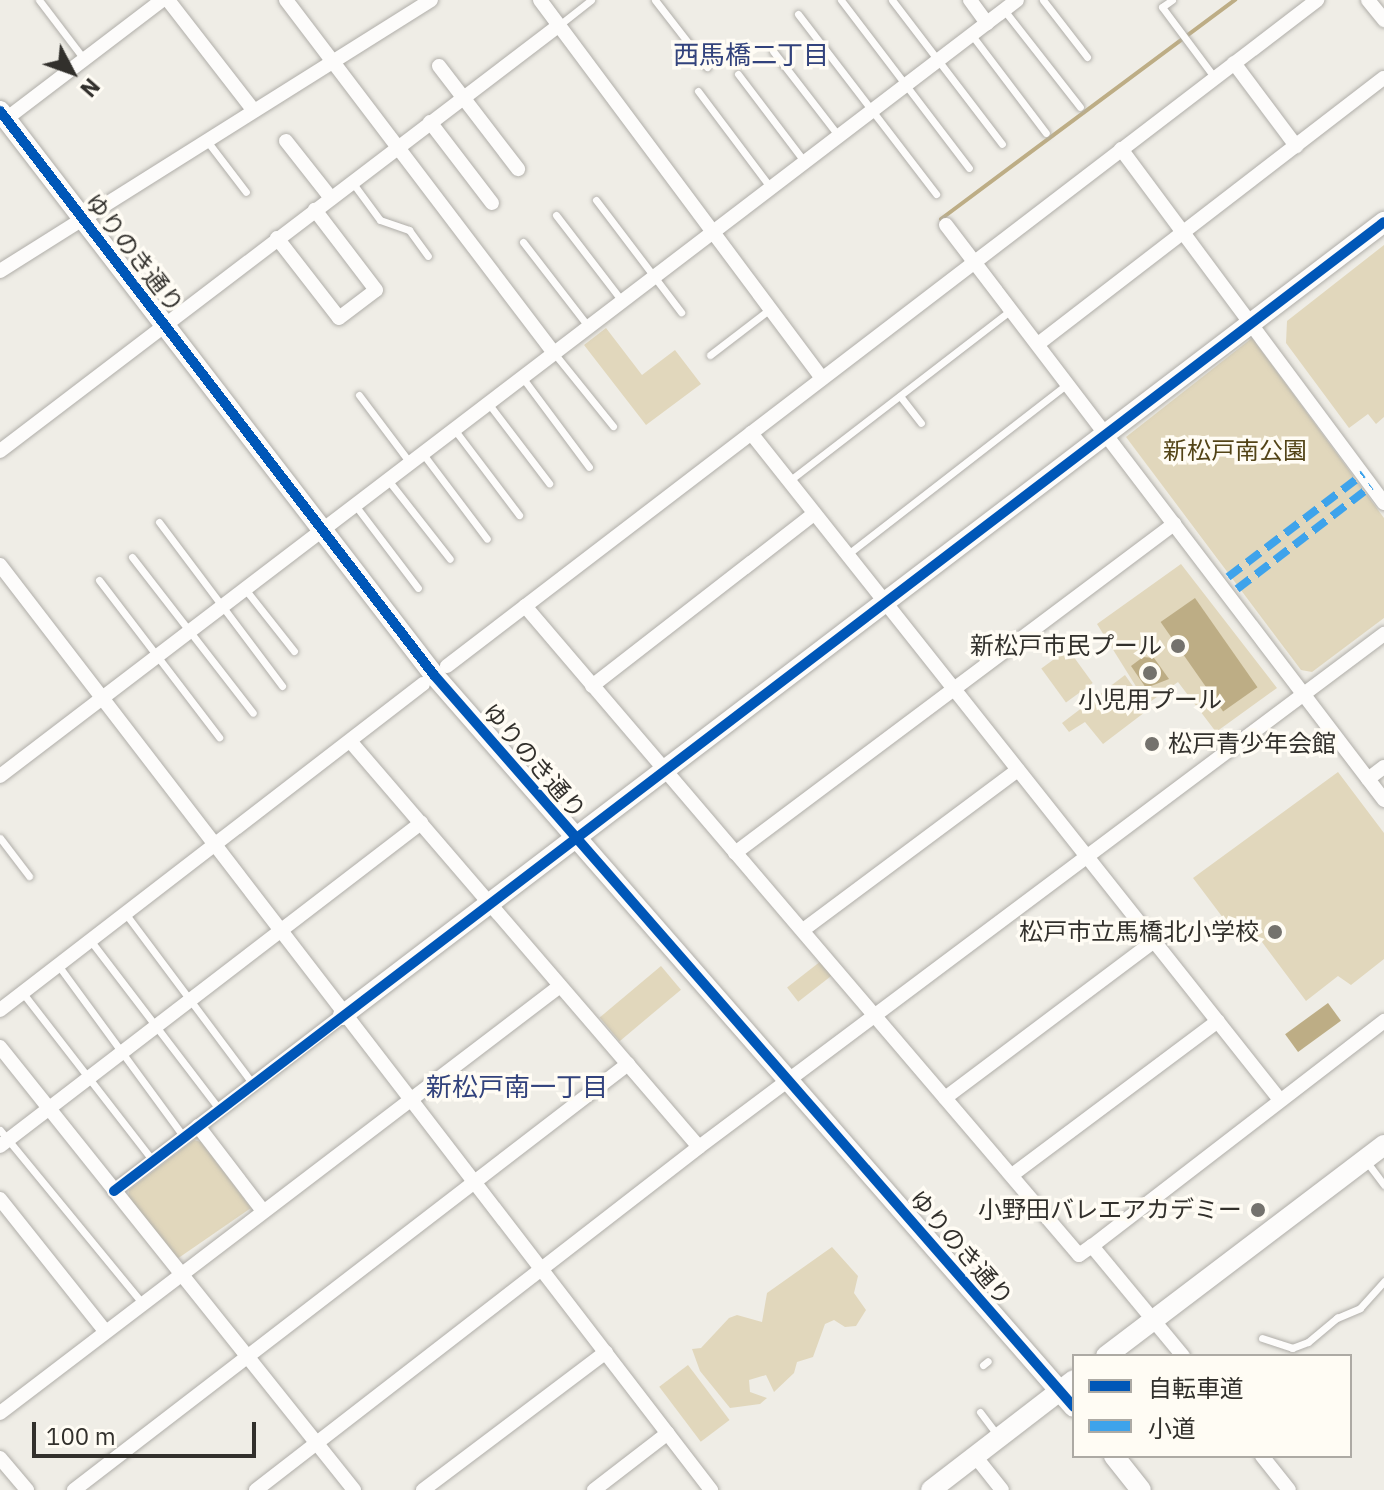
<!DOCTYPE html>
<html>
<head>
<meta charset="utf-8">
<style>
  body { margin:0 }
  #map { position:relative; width:1384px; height:1490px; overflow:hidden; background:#efede6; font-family:"IBM Plex Sans","Noto Sans JP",sans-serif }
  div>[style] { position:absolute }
  .green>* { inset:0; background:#e1d7bc; transform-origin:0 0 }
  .water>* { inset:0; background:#bdad85; transform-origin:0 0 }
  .stream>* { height:4px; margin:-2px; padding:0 2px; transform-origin:2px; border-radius:2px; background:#bdad85 }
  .roads { filter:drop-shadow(0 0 2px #b0aea9) drop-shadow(0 0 2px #b0aea9) }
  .lane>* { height:7px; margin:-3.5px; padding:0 3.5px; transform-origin:3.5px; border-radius:3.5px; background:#fdfcfb }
  .street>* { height:14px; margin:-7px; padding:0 7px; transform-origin:7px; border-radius:7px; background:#fdfcfb }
  .secondary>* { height:20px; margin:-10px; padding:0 10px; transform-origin:10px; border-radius:10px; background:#fdfcfb }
  .quiet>* { height:8px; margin-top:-4px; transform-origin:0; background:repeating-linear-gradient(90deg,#3ea3eb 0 16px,transparent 0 24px) }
  .cycleway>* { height:10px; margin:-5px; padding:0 5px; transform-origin:5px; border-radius:5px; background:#0057b8 }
  .dots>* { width:22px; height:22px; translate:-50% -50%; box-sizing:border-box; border:4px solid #fffcf4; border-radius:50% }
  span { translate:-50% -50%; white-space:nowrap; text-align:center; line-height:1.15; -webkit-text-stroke:7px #fffcf4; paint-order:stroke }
  .street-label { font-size:24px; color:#32302c }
  .park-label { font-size:24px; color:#534417 }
  .poi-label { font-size:24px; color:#32302c }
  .right { translate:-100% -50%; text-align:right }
  .left { translate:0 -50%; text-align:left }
  .neighbourhood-label { font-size:26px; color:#32427c }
  .legend { position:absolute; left:1072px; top:1354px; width:280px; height:104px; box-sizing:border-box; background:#fffcf4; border:2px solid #adaaa4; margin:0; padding:10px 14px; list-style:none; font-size:24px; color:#32302c }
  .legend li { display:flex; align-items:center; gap:16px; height:40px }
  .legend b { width:40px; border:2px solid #adaaa4 }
  .north { position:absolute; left:32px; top:32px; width:80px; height:80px; -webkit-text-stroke:6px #fffcf4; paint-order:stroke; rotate:131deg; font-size:22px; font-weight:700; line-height:32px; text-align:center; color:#32302c }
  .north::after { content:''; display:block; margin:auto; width:28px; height:36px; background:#32302c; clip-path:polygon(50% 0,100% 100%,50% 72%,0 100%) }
  .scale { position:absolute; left:32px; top:1422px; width:224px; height:36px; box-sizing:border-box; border:4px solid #32302c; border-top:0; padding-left:10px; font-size:24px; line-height:28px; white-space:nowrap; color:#32302c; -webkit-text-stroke:6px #fffcf4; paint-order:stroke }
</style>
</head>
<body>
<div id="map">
  <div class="green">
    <i style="clip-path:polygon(1384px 245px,1384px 417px,1376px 424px,1368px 414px,1349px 428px,1286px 343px,1287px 321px)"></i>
    <i style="clip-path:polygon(606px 328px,642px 375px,675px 350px,701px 384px,646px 425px,584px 345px)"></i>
    <i style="clip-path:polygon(1252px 338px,1384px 518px,1384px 618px,1312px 672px,1301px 670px,1126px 437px)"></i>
    <i style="clip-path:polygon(1181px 564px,1277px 688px,1216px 732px,1178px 682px,1147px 704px,1097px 624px)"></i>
    <i style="left:1068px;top:649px;width:42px;height:33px;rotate:54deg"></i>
    <i style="clip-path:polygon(1125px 675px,1149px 709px,1103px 744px,1085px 722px,1069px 732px,1062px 723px)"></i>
    <i style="clip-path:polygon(1338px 772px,1384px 833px,1384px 959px,1351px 985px,1338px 976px,1306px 1001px,1262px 942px,1239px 939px,1193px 878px)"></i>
    <i style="left:821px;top:961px;width:18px;height:43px;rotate:52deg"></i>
    <i style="left:661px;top:966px;width:31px;height:80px;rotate:50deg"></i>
    <i style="clip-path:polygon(194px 1140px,201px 1142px,251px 1208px,177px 1259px,128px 1198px,129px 1190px)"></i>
    <i style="clip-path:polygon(832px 1247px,858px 1276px,854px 1293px,866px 1310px,856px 1326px,845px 1327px,834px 1320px,825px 1324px,813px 1357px,797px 1362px,794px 1373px,774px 1392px,766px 1375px,749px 1380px,750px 1392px,767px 1398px,760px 1404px,730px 1408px,700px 1371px,692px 1349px,701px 1348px,729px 1318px,737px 1315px,762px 1322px,767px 1293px)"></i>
    <i style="left:688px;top:1365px;width:69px;height:36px;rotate:53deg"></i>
  </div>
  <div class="water">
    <i style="left:1195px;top:598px;width:109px;height:42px;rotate:55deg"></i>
    <i style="clip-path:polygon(1143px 657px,1154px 658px,1169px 679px,1146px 688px,1131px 666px)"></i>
    <i style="left:1328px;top:1003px;width:22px;height:53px;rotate:54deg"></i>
  </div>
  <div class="stream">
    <i style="left:941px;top:219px;width:367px;rotate:-36.7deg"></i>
  </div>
  <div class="roads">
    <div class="lane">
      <i style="left:39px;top:0;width:74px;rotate:52.7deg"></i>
      <i style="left:655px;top:0;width:85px;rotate:52.2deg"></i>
      <i style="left:841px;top:0;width:211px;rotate:52.7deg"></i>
      <i style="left:892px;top:0;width:181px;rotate:52.6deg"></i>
      <i style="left:1043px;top:0;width:72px;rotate:52.3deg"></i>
      <i style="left:1172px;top:0;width:12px;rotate:145deg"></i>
      <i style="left:1162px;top:7px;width:89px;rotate:53.3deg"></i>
      <i style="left:1004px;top:10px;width:123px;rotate:51.9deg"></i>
      <i style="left:798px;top:14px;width:227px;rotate:52.5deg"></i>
      <i style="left:558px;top:26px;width:42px;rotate:-38.2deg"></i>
      <i style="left:971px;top:34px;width:124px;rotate:52.9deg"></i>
      <i style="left:773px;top:51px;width:106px;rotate:52.3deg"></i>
      <i style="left:738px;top:74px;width:109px;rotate:52.8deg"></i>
      <i style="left:698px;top:91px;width:120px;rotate:53.1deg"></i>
      <i style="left:207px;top:141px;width:64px;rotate:52.6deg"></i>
      <i style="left:352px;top:182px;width:47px;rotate:53.6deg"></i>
      <i style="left:380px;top:220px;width:31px;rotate:19deg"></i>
      <i style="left:409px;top:230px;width:32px;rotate:54deg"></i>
      <i style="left:596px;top:200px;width:141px;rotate:52.8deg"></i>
      <i style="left:556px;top:215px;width:108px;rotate:52.5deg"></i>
      <i style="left:523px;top:242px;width:106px;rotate:52.3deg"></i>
      <i style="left:554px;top:353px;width:94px;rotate:51.1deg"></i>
      <i style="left:710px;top:355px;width:76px;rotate:-37.5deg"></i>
      <i style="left:522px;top:377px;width:112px;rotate:53.3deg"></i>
      <i style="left:359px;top:395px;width:85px;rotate:53.1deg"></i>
      <i style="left:900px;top:396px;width:34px;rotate:52deg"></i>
      <i style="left:488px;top:403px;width:101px;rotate:52.7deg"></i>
      <i style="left:454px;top:429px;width:108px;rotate:52.9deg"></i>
      <i style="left:423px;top:454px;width:106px;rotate:53deg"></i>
      <i style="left:388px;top:480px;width:100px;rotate:51.9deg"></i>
      <i style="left:789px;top:481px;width:274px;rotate:-37.6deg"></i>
      <i style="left:355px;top:505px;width:104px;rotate:52.8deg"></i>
      <i style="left:159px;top:522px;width:205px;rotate:53.1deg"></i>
      <i style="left:848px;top:554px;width:277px;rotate:-37.8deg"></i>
      <i style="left:132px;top:557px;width:197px;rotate:52.2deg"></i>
      <i style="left:99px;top:580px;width:198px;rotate:52.6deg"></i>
      <i style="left:245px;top:589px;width:79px;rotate:51.7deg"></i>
      <i style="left:0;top:838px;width:48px;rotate:52.7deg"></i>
      <i style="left:125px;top:913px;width:214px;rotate:53.2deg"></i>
      <i style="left:90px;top:940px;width:214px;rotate:52.6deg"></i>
      <i style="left:58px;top:965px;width:213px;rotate:53.8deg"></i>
      <i style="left:22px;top:992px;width:214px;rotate:52.2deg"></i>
      <i style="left:0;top:1130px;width:224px;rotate:50.6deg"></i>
      <i style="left:1366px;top:1161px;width:30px;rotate:53deg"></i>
      <i style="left:1262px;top:1338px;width:32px;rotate:18deg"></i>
      <i style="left:1292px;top:1348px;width:17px;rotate:-21deg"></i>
      <i style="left:1308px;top:1342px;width:38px;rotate:-40deg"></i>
      <i style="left:1337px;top:1318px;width:25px;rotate:-23deg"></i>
      <i style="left:1360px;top:1308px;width:36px;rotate:-48deg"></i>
      <i style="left:983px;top:1365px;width:6px;rotate:-39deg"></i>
      <i style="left:980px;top:1412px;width:30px;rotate:53deg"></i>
    </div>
    <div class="street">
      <i style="left:168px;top:0;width:140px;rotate:52.2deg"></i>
      <i style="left:286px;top:0;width:443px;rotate:52.8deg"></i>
      <i style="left:540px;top:0;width:472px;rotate:53.3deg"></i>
      <i style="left:970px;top:0;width:29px;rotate:54deg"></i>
      <i style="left:1368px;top:0;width:26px;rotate:51deg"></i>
      <i style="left:1234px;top:63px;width:104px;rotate:53.2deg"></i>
      <i style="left:439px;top:66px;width:130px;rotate:52.5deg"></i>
      <i style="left:6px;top:119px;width:196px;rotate:-37.3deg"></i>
      <i style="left:430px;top:122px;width:102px;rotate:52.6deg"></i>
      <i style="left:286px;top:141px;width:73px;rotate:51.7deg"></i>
      <i style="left:1121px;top:149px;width:441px;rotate:53.4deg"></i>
      <i style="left:946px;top:225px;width:723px;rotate:52.7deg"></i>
      <i style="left:277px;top:238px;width:101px;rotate:52.2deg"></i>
      <i style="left:339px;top:318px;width:46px;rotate:-37.1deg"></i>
      <i style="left:376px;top:290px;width:101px;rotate:-127.3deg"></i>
      <i style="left:0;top:271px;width:509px;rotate:-32.16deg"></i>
      <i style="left:1038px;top:344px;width:436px;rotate:-37.6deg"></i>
      <i style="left:751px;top:433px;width:851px;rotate:51.58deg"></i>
      <i style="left:0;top:451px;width:701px;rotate:-37.29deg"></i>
      <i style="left:0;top:565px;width:1167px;rotate:52.45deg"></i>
      <i style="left:525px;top:606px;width:853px;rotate:49.52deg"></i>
      <i style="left:1079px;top:1255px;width:16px;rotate:-35deg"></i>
      <i style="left:447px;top:666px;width:1096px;rotate:-37.43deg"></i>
      <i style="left:592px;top:686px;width:281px;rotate:-37.8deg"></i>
      <i style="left:350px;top:741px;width:535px;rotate:49.32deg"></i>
      <i style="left:0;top:776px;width:1279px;rotate:-37.34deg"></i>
      <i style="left:1368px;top:779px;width:20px;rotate:-37deg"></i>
      <i style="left:735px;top:853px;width:549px;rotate:-36.85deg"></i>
      <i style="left:803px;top:930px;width:268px;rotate:-36.7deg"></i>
      <i style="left:0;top:1010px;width:534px;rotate:-37.62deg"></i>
      <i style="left:0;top:1047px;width:567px;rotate:51.37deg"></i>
      <i style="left:945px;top:1098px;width:261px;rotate:-36.9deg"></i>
      <i style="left:198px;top:1126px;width:107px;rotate:52.6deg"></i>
      <i style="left:0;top:1146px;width:531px;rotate:-37.5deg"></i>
      <i style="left:1012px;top:1175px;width:257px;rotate:-36.8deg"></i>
      <i style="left:114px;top:1191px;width:289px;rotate:-37.5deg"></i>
      <i style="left:0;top:1199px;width:169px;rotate:51.5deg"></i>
      <i style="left:1183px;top:1356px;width:143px;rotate:-129.6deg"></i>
      <i style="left:1092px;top:1246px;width:369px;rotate:-37.6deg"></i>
      <i style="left:0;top:1413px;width:704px;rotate:-37.33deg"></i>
      <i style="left:975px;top:1456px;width:43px;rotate:51.5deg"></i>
      <i style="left:1262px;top:1456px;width:43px;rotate:51.5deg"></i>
      <i style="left:0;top:1458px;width:42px;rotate:49.8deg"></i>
      <i style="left:74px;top:1490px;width:699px;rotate:-37.56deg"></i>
      <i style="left:256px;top:1490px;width:560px;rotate:-37.75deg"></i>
      <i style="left:699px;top:1147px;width:856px;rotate:-36.83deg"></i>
      <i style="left:423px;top:1490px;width:229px;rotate:-37deg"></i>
      <i style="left:594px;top:1490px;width:93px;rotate:-37.6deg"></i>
    </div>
    <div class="secondary">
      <i style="left:0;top:111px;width:712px;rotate:52.42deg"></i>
      <i style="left:434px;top:675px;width:972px;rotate:48.84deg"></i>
      <i style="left:343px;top:1015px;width:1309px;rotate:-37.3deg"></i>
      <i style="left:1106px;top:1356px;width:349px;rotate:-37.2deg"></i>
      <i style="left:1114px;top:1456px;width:43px;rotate:51.5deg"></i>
      <i style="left:931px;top:1490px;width:180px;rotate:-37.6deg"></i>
    </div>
  </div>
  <div class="quiet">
    <i style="left:1228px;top:577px;width:170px;rotate:-37.3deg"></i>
    <i style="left:1237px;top:589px;width:169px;rotate:-37.5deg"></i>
  </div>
  <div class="cycleway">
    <i style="left:0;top:111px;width:712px;rotate:52.42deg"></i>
    <i style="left:434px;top:675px;width:972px;rotate:48.84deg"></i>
    <i style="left:114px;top:1191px;width:1597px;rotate:-37.34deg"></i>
  </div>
  <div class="dots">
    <i style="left:1178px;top:646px;background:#74726d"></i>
    <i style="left:1150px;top:673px;background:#74726d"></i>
    <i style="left:1152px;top:744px;background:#74726d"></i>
    <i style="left:1275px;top:932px;background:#74726d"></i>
    <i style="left:1258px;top:1210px;background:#74726d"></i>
  </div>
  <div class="street-label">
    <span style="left:134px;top:253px;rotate:52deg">ゆりのき通り</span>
    <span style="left:534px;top:761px;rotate:49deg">ゆりのき通り</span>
    <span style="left:961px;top:1248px;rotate:49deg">ゆりのき通り</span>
  </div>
  <div class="park-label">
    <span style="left:1235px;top:451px">新松戸南公園</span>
  </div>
  <div class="poi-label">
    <span class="right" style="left:1162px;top:646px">新松戸市民プール</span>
    <span style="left:1150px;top:700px">小児用プール</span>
    <span class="left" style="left:1168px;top:744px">松戸青少年会館</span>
    <span class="right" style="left:1259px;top:932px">松戸市立馬橋北小学校</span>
    <span class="right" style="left:1242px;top:1210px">小野田バレエアカデミー</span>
  </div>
  <div class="neighbourhood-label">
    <span style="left:751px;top:55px">西馬橋二丁目</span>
    <span style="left:517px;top:1087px">新松戸南一丁目</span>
  </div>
  <ul class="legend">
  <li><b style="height:10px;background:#0057b8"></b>自転車道</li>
  <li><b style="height:10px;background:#3ea3eb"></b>小道</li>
  </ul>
  <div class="north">N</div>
  <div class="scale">100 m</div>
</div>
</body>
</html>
